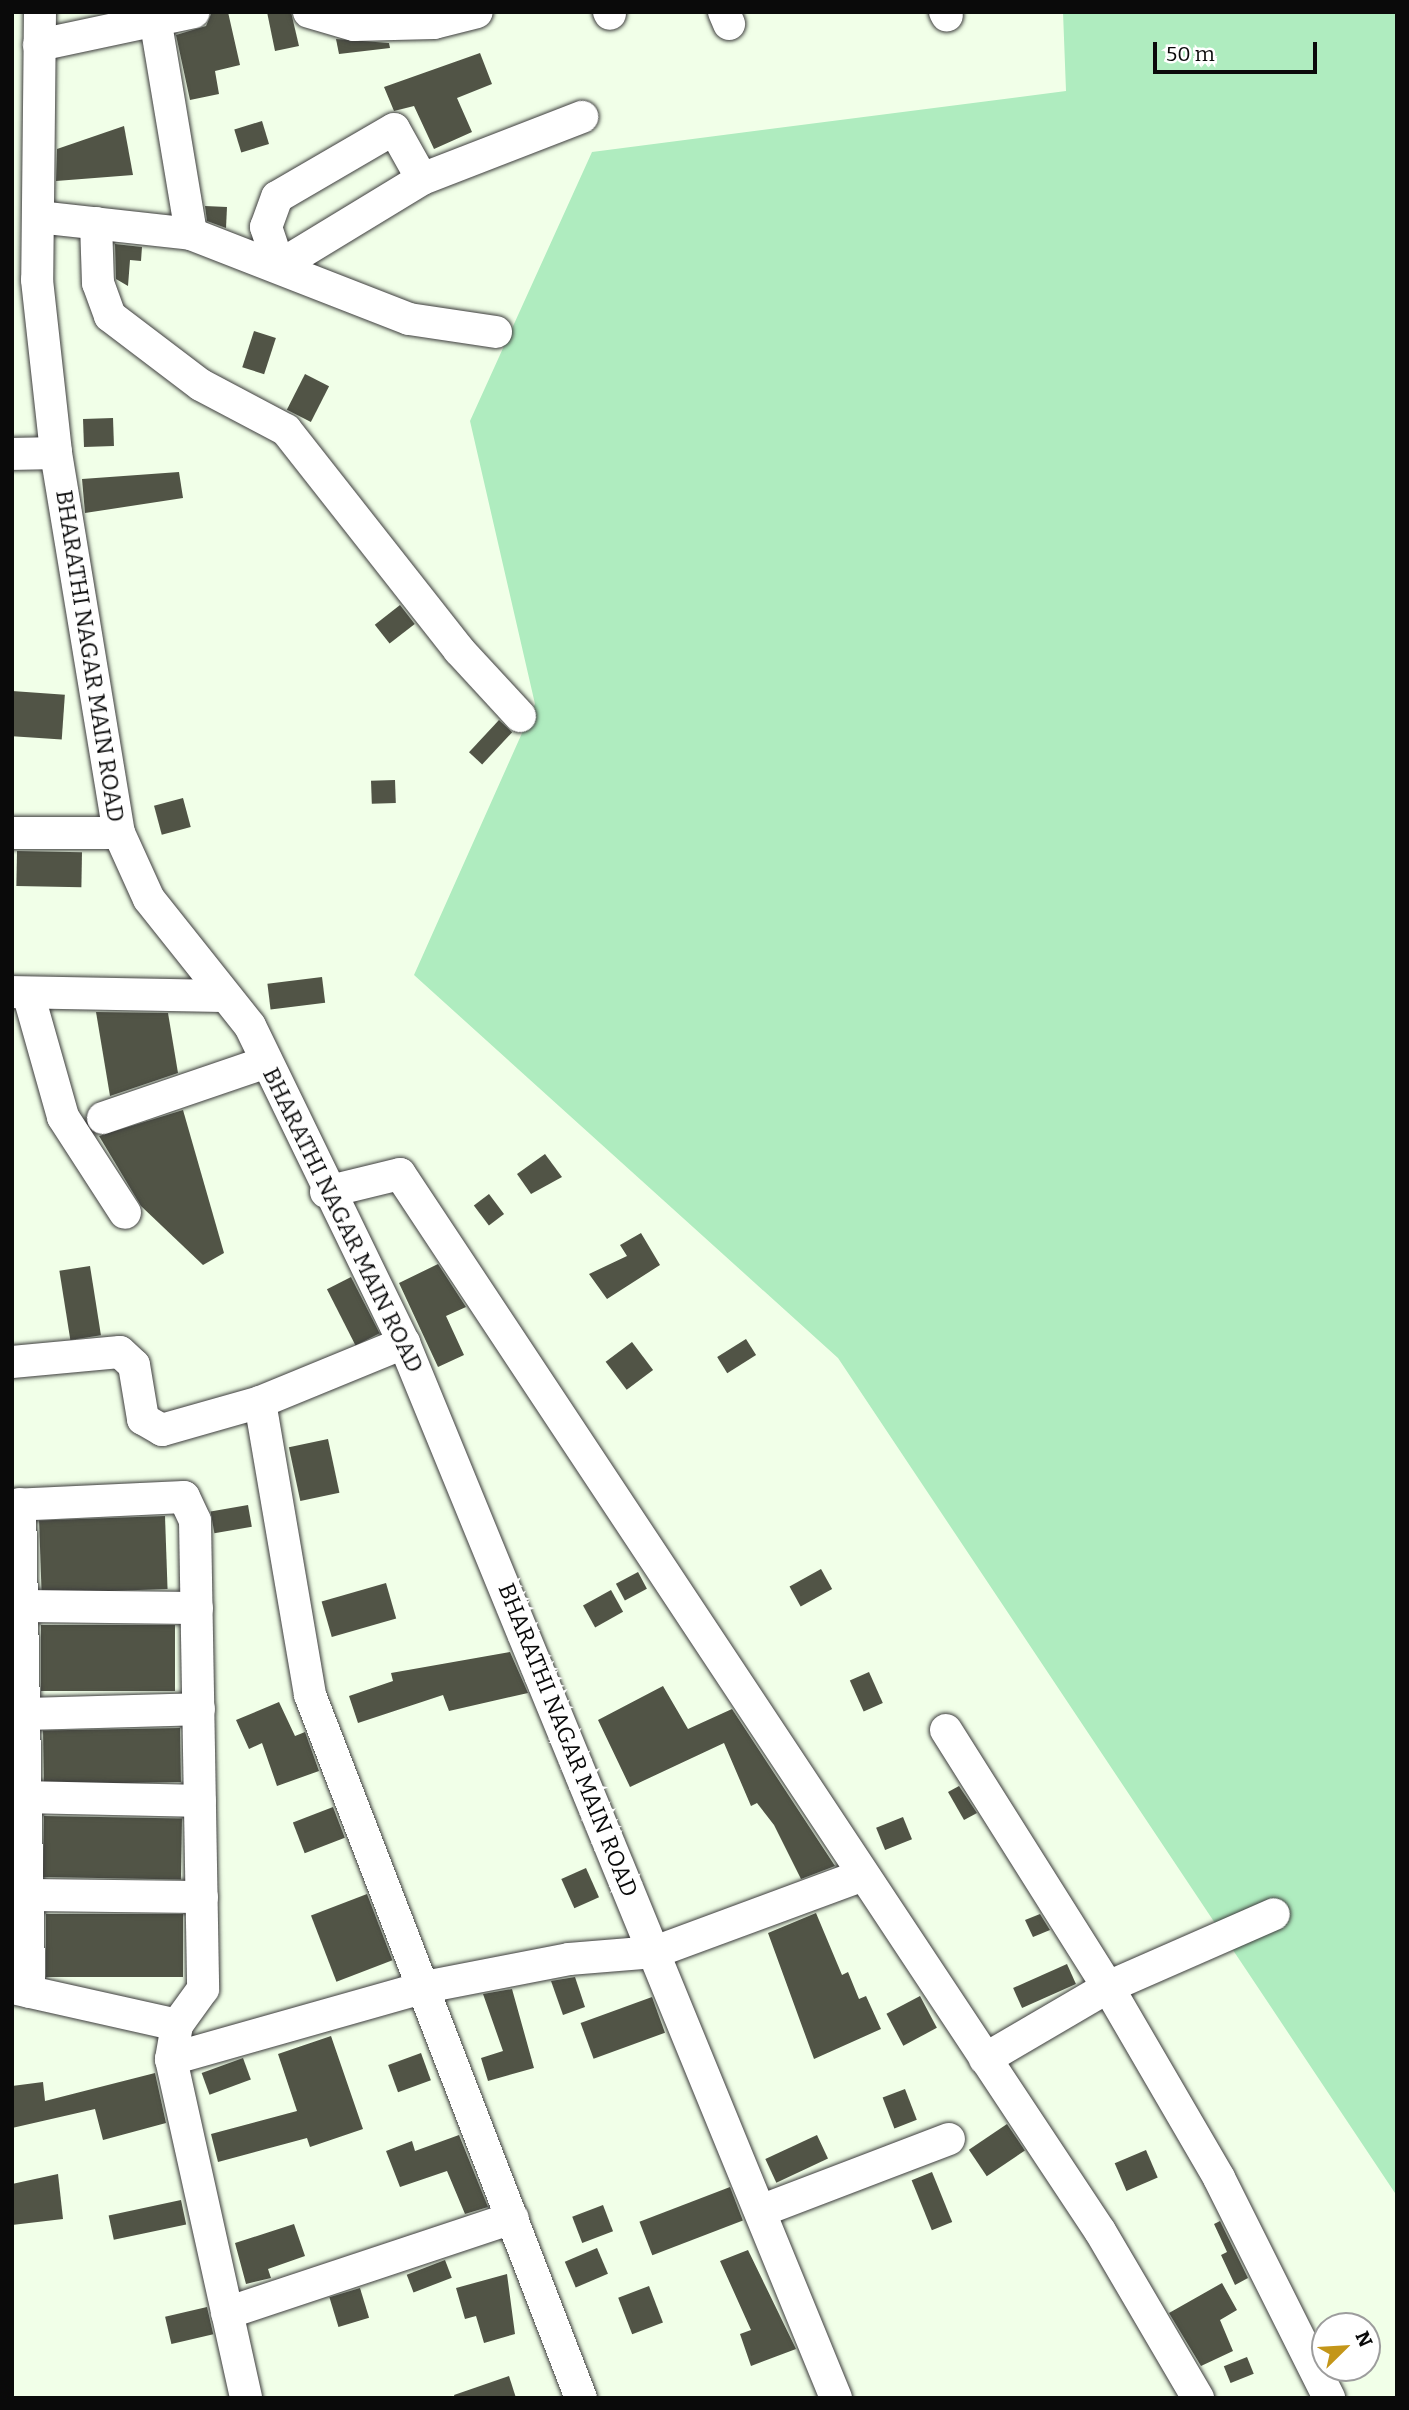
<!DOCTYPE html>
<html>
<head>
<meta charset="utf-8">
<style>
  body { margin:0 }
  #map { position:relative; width:1409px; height:2410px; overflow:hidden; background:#f1ffe8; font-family:Bitter,serif }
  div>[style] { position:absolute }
  .green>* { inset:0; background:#afecbf }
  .building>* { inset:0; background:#515446; transform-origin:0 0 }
  .roads { filter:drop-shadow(0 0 2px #3d3d3d) drop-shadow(0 0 2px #3d3d3d) }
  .minor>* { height:32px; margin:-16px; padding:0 16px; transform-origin:16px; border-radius:16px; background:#fff }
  span { translate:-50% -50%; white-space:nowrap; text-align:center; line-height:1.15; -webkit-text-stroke:7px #fff; paint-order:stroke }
  .street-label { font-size:23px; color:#0a0a0a }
  .frame { position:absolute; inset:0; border:14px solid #0a0a0a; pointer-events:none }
  .north { position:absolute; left:1311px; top:2312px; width:70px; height:70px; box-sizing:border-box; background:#fff; border:2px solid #9d9d9d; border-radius:50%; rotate:66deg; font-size:19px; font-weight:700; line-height:28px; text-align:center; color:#0a0a0a }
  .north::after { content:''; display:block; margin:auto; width:24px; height:32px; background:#c49619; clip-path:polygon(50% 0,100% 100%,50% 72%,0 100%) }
  .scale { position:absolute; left:1153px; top:42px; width:164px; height:32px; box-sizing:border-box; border:4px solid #0a0a0a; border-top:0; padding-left:9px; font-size:21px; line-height:24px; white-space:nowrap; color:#0a0a0a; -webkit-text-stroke:5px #fff; paint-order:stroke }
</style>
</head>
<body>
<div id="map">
  <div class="green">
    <i style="clip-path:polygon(1063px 12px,1397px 12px,1397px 2196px,838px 1358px,414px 975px,535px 704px,470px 421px,592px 152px,1066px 91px)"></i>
  </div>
  <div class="building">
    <i style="clip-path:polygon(212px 12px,228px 12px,240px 65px,215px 71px,219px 94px,190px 100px,176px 35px,206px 26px)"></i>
    <i style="clip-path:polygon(267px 12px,291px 12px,299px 46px,275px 51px)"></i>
    <i style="clip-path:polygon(336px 39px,389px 43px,390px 48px,339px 54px)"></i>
    <i style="clip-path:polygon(480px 53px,492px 84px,457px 98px,472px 132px,434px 149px,414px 106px,394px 111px,384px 87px)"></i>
    <i style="left:262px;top:121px;width:24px;height:29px;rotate:73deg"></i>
    <i style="clip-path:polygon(124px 126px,133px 175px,56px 181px,57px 149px)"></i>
    <i style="clip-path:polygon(205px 206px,227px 207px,226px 228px,207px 221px)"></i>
    <i style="clip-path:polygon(115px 244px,142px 247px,141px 261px,130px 260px,128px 286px,116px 279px)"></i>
    <i style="left:254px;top:331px;width:23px;height:38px;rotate:18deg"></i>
    <i style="left:305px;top:374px;width:27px;height:40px;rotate:27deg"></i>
    <i style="left:113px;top:418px;width:28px;height:30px;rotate:88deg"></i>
    <i style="clip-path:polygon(179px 472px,183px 498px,85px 513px,82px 479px)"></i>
    <i style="left:400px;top:605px;width:24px;height:32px;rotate:52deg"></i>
    <i style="left:12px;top:691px;width:53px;height:45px;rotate:4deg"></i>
    <i style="left:499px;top:720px;width:18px;height:44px;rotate:43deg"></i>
    <i style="left:395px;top:780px;width:23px;height:24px;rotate:88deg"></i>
    <i style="left:183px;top:798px;width:30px;height:30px;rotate:75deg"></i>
    <i style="left:17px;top:851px;width:65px;height:35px;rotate:1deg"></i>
    <i style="left:322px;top:977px;width:26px;height:55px;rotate:83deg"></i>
    <i style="clip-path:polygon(96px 1012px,168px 1013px,178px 1073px,110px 1096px)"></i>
    <i style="clip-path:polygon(183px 1110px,224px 1253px,203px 1265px,141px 1206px,99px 1136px)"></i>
    <i style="clip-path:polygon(545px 1154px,562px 1177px,531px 1194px,517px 1174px)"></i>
    <i style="left:489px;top:1194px;width:25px;height:19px;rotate:53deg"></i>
    <i style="clip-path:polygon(641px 1233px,660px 1265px,607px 1299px,589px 1274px,627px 1256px,620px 1245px)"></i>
    <i style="clip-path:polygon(438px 1264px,466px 1307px,446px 1316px,464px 1355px,438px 1367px,399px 1283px)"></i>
    <i style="left:90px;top:1266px;width:70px;height:31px;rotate:81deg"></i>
    <i style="left:351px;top:1277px;width:63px;height:27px;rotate:63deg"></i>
    <i style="left:746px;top:1339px;width:19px;height:34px;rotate:58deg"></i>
    <i style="left:632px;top:1342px;width:35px;height:33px;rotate:53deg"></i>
    <i style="left:328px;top:1439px;width:55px;height:40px;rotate:78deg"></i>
    <i style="left:248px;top:1505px;width:22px;height:38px;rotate:80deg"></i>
    <i style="left:165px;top:1516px;width:73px;height:126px;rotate:88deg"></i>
    <i style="left:821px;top:1569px;width:23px;height:36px;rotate:61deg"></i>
    <i style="left:638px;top:1572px;width:19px;height:25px;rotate:62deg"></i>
    <i style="left:386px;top:1583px;width:37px;height:67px;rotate:74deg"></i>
    <i style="left:611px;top:1590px;width:25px;height:32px;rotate:61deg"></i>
    <i style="left:41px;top:1625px;width:134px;height:66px"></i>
    <i style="clip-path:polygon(510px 1652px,528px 1693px,449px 1711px,443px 1695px,358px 1723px,349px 1696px,393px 1681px,391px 1673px)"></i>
    <i style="left:869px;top:1672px;width:34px;height:21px;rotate:66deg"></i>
    <i style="clip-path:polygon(663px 1686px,688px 1729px,732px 1709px,835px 1866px,801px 1879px,774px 1825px,757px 1803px,751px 1806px,724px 1743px,630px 1787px,598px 1720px)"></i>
    <i style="clip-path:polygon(279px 1702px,295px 1736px,305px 1732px,319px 1771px,277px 1786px,262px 1743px,249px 1749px,236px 1720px)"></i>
    <i style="left:180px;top:1728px;width:54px;height:137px;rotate:89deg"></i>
    <i style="clip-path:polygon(959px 1786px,977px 1813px,964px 1820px,948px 1792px)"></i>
    <i style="left:333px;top:1807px;width:33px;height:43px;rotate:69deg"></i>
    <i style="left:44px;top:1816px;width:138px;height:61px;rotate:1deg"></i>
    <i style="left:903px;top:1817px;width:24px;height:29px;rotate:68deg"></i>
    <i style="left:586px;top:1868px;width:32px;height:27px;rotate:66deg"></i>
    <i style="left:367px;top:1894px;width:71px;height:60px;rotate:69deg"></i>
    <i style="clip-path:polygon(816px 1913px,842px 1975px,848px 1972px,859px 1999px,866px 1996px,881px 2029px,814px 2059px,768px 1933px)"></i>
    <i style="left:46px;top:1914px;width:137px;height:63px"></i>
    <i style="clip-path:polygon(1040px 1914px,1050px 1930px,1033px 1937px,1025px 1920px)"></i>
    <i style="left:1067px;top:1964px;width:22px;height:59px;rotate:66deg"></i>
    <i style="clip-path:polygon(575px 1977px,585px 2007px,563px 2015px,551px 1981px)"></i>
    <i style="clip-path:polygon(512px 1989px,534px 2068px,488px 2081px,481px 2058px,503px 2051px,483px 1994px)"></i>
    <i style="left:920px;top:1996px;width:36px;height:38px;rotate:62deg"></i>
    <i style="left:652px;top:1997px;width:38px;height:76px;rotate:70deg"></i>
    <i style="clip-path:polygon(331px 2036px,363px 2129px,310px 2147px,307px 2138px,218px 2162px,211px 2134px,297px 2111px,278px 2054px)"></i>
    <i style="left:421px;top:2053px;width:29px;height:35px;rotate:70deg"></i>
    <i style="left:243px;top:2058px;width:23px;height:44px;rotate:70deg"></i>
    <i style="clip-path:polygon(155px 2073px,166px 2123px,103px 2140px,95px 2109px,12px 2128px,12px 2086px,43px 2082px,45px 2101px)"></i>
    <i style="left:905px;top:2089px;width:33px;height:24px;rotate:69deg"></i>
    <i style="left:1007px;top:2124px;width:32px;height:46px;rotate:56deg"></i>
    <i style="clip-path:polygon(459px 2135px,488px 2207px,465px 2214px,447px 2171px,400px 2187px,386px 2151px,412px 2141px,415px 2151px)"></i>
    <i style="left:817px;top:2135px;width:26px;height:57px;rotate:65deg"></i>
    <i style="left:1146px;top:2150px;width:30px;height:34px;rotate:67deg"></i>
    <i style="left:932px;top:2172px;width:54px;height:22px;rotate:68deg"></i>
    <i style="clip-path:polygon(58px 2174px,63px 2219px,12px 2225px,12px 2184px)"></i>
    <i style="left:730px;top:2187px;width:36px;height:97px;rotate:69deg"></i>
    <i style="left:181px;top:2200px;width:25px;height:74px;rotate:78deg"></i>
    <i style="left:603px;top:2205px;width:28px;height:33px;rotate:69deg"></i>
    <i style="clip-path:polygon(1220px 2221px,1248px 2278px,1235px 2285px,1221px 2255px,1227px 2252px,1214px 2224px)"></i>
    <i style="clip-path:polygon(294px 2224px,305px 2256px,268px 2269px,271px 2278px,246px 2284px,235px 2243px)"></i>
    <i style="left:597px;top:2248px;width:28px;height:35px;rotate:67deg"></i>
    <i style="clip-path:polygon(748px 2250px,796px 2349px,751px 2366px,740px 2334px,751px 2330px,720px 2261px)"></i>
    <i style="left:445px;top:2260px;width:19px;height:41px;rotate:69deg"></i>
    <i style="clip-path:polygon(507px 2274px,515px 2334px,484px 2343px,476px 2316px,465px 2319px,456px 2288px)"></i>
    <i style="clip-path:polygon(1222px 2283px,1237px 2310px,1220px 2320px,1233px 2351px,1201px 2366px,1169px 2313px)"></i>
    <i style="left:649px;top:2286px;width:39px;height:33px;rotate:69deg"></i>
    <i style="left:360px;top:2288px;width:31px;height:32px;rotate:73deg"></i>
    <i style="left:207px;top:2307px;width:28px;height:43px;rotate:77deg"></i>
    <i style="left:1247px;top:2357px;width:18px;height:25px;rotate:68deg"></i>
    <i style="clip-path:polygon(509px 2376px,516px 2398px,455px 2398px,454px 2395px)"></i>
  </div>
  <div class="roads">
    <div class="minor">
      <i style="left:40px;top:12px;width:268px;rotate:90.6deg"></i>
      <i style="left:37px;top:280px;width:174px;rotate:83.7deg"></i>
      <i style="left:56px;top:453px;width:385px;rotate:80.6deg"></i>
      <i style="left:119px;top:833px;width:72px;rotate:65.6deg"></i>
      <i style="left:149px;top:899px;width:162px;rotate:51.5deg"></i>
      <i style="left:250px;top:1026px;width:352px;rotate:64.1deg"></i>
      <i style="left:404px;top:1343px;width:1140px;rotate:67.73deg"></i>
      <i style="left:154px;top:12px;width:225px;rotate:80.5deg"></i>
      <i style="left:309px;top:12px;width:47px;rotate:16.1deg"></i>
      <i style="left:354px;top:25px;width:80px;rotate:-1.4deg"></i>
      <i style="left:434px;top:23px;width:44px;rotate:-14.3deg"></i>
      <i style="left:609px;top:12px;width:2px;rotate:63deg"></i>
      <i style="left:724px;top:12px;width:13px;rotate:67deg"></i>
      <i style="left:945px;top:12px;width:4px;rotate:63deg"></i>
      <i style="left:39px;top:45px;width:158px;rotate:-12deg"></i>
      <i style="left:422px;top:179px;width:57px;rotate:-119.2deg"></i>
      <i style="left:394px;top:129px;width:135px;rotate:149.8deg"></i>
      <i style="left:277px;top:197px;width:32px;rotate:110deg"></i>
      <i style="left:266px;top:227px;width:41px;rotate:71.6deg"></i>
      <i style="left:279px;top:266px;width:167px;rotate:-31.3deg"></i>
      <i style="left:422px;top:179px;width:172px;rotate:-21.2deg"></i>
      <i style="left:38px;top:217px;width:154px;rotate:6.3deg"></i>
      <i style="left:191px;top:234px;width:234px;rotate:21.3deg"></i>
      <i style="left:409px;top:319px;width:88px;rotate:8.5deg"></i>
      <i style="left:96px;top:223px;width:60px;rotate:88.1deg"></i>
      <i style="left:98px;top:283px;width:35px;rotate:70deg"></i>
      <i style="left:110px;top:316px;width:114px;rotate:37.2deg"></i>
      <i style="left:201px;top:385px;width:96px;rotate:27.9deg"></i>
      <i style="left:286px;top:430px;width:280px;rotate:51.8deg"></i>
      <i style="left:459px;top:650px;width:90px;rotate:47.3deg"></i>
      <i style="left:12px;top:454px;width:44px;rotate:-1.3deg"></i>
      <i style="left:12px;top:833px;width:107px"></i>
      <i style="left:12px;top:992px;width:208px;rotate:1.1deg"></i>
      <i style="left:28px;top:993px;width:129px;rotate:74.2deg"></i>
      <i style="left:63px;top:1117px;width:114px;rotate:57.1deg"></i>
      <i style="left:103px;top:1118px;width:173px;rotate:-18.9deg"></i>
      <i style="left:326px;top:1192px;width:76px;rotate:-13.7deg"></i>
      <i style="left:400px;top:1174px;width:1268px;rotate:56.49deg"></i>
      <i style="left:1100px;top:2231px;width:194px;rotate:59.6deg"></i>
      <i style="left:12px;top:1362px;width:108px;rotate:-5.3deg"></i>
      <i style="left:120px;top:1352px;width:19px;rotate:43deg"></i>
      <i style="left:134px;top:1365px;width:55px;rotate:80.5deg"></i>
      <i style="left:143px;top:1419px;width:22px;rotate:30deg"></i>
      <i style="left:162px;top:1430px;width:102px;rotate:-15.9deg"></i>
      <i style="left:260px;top:1402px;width:156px;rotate:-22.3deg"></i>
      <i style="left:260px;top:1402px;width:297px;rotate:80.3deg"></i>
      <i style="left:310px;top:1695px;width:753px;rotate:68.92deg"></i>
      <i style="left:20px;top:1504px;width:488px;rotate:88.9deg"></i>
      <i style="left:12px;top:1505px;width:172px;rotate:-2.7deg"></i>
      <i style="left:184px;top:1497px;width:26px;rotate:65deg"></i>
      <i style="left:195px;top:1521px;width:468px;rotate:89deg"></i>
      <i style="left:203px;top:1989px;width:44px;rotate:125.8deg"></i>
      <i style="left:177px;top:2025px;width:35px;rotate:100deg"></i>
      <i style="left:171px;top:2059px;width:347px;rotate:77.5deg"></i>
      <i style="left:22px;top:1606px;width:175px;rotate:0.7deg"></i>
      <i style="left:24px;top:1714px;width:175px;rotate:-1.6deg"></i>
      <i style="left:946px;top:1730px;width:304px;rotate:57.8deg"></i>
      <i style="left:1108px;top:1987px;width:221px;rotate:59.8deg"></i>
      <i style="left:1219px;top:2178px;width:246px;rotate:63.4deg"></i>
      <i style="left:26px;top:1797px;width:174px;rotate:1.3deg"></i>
      <i style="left:27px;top:1895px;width:175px;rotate:0.7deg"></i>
      <i style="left:12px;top:1988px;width:169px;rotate:12.6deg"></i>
      <i style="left:171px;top:2059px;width:264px;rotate:-15.8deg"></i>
      <i style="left:425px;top:1987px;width:147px;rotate:-11deg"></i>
      <i style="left:569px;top:1959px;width:86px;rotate:-4.7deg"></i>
      <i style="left:655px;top:1952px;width:220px;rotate:-20.3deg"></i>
      <i style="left:985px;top:2059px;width:143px;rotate:-30.3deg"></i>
      <i style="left:1108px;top:1987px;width:181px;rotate:-23.7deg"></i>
      <i style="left:763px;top:2210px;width:199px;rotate:-20.9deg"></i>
      <i style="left:227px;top:2313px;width:301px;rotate:-18.4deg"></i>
    </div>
  </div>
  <div class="street-label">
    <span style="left:90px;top:656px;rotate:81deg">BHARATHI NAGAR MAIN ROAD</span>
    <span style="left:343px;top:1220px;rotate:64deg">BHARATHI NAGAR MAIN ROAD</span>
    <span style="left:568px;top:1740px;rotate:68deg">BHARATHI NAGAR MAIN ROAD</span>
  </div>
  <div class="frame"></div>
  <div class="north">N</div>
  <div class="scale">50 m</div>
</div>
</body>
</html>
